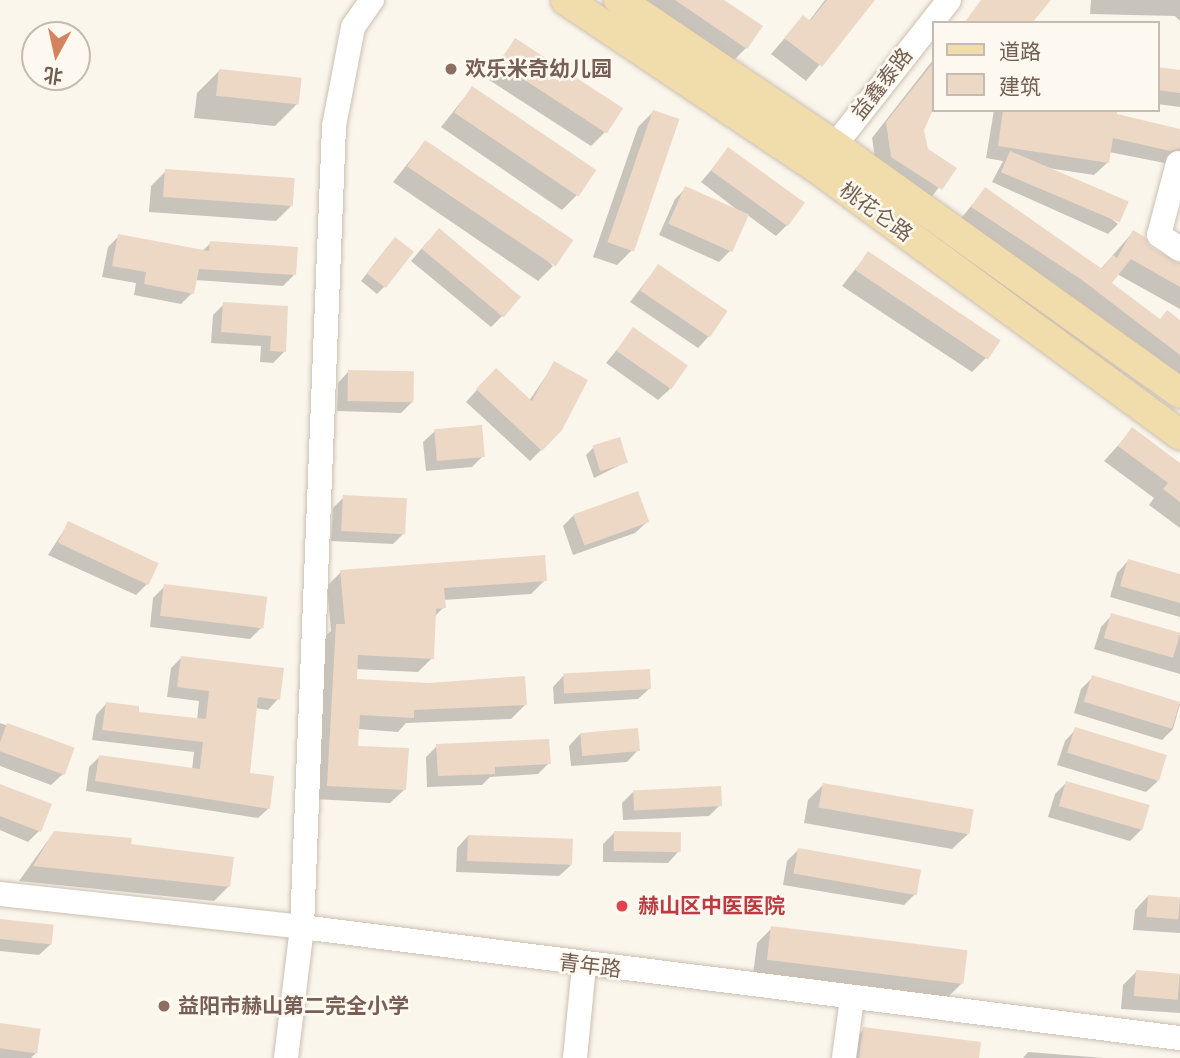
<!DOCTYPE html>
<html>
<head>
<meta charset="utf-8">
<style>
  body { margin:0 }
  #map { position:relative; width:1180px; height:1058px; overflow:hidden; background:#faf6eb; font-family:"Space Grotesk","Noto Sans SC",sans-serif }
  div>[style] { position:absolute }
  .shadow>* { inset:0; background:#0003 }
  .building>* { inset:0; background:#edd8c6; transform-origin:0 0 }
  .roads { filter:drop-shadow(0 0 2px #ccbfb2) drop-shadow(0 0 2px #ccbfb2) }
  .minor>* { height:24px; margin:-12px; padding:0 12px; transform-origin:12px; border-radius:12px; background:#fff }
  .major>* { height:30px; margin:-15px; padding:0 15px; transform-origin:15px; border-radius:15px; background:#f1dcac }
  .dots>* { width:19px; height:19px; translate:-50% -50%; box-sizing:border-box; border:4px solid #fdf9f1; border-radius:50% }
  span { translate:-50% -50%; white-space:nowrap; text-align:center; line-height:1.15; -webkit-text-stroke:5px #fdf9f1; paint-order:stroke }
  .education-label { font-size:21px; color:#785e54; font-weight:700 }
  .left { translate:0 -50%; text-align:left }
  .street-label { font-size:21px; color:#735f51 }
  .health-label { font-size:21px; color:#be3a42; font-weight:700 }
  .legend { position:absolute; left:932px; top:21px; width:228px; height:91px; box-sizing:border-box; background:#fdf9f1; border:2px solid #c6bbb1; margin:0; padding:9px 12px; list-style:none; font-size:21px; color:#735f51 }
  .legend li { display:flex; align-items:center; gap:14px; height:35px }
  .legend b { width:35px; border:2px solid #c6bbb1 }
  .north { position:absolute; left:21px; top:21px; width:70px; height:70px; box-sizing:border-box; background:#fdf9f1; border:2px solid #c6bbb1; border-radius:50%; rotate:188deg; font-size:19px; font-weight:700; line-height:28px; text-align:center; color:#735f51 }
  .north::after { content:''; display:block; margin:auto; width:24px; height:32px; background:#d6825f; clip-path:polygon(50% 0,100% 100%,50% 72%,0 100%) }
</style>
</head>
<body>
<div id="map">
  <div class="shadow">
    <i style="clip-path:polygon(638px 0,721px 0,746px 48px,731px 63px)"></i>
    <i style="clip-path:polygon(825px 0,873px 0,806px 81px,771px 54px,803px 17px,809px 21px)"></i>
    <i style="clip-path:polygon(1091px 0,1180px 0,1180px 21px,1175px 16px,1090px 14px)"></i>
    <i style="clip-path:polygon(515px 41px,606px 131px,591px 146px,486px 78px)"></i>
    <i style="clip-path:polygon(933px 60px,933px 108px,922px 130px,926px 150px,954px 168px,926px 204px,877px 171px,872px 138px)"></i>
    <i style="clip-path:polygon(1157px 70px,1180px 73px,1180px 107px,1157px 104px)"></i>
    <i style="clip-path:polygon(219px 71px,297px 104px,275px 126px,194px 118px,197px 93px)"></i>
    <i style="clip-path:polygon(472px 88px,577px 195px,562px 210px,441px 127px)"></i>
    <i style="clip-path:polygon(994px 110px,1116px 110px,1115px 115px,1180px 131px,1180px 166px,1109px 152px,1107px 163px,1094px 175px,1048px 168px,1118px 224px,1108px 234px,992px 182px,1003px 161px,986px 158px)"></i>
    <i style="clip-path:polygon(653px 112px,632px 250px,617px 265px,593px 257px,638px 127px)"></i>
    <i style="clip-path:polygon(425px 142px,553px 266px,538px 281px,393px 182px)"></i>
    <i style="clip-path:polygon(729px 149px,787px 225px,776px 236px,746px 214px,731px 250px,719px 262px,659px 235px,675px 199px,686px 188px,740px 212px,701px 182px)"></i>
    <i style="clip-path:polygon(166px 171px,291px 206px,276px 221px,149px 212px,151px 186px)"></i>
    <i style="clip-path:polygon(985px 189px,1100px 270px,1133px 232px,1171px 263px,1180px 263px,1180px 309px,1117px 274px,1110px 283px,1159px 320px,1180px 322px,1180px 380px,958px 222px)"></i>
    <i style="clip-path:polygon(119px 236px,202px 251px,211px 243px,294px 275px,283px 286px,195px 280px,192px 293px,181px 304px,134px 295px,136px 283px,102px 277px,108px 247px)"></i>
    <i style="clip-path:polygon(428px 241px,502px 316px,491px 327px,411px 261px)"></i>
    <i style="clip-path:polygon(388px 246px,384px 287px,377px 294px,361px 281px)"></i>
    <i style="clip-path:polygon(868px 253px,987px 357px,972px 372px,842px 286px)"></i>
    <i style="clip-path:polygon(658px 266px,709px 336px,698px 348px,630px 302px)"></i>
    <i style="clip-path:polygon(224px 304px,287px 308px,284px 352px,273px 363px,260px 362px,261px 346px,211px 343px,213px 315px)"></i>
    <i style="clip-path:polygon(634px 329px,670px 389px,658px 400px,606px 363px)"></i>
    <i style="clip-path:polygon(554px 364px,541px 450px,530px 461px,466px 402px,485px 381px,529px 401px)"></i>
    <i style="clip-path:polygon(349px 371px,412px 402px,401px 413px,337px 411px,338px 383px)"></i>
    <i style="clip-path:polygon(1132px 430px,1180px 465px,1180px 528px,1149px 505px,1154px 498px,1104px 461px)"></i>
    <i style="clip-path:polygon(435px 431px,483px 456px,472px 467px,426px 471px,423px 442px)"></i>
    <i style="clip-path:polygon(593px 448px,626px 462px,594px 478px,586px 455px)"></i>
    <i style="clip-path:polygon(344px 497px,404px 533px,393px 544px,331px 541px,333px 508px)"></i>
    <i style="clip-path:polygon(574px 515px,647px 522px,635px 533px,573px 555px,563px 526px)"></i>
    <i style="clip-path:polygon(68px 524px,147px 584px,136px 595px,48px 555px)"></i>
    <i style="clip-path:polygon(1128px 561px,1180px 576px,1180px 617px,1110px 597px,1117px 573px)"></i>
    <i style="clip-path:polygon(341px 572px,545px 580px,531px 594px,443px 600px,444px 607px,434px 617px,432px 658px,418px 672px,356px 669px,355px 681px,525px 705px,511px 719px,406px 723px,398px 732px,358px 729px,357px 747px,405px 789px,390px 803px,313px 799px,322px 639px,331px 631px,327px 586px)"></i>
    <i style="clip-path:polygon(165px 586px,261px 628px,250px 639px,150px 627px,153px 598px)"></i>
    <i style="clip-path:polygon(1112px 615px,1180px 635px,1180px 674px,1094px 649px,1101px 627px)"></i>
    <i style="clip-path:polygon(182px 657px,278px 699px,268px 710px,255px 708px,248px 775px,269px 808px,258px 818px,86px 791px,89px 767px,99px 757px,192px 770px,194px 752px,92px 740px,96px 715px,106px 704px,137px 714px,197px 720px,199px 701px,167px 697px,171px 668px)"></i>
    <i style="clip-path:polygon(564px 675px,650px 688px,638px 699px,554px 704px,553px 687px)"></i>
    <i style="clip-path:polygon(1093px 677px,1180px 704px,1173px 729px,1162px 740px,1074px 713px,1081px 689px)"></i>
    <i style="clip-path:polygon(0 723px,72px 749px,63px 774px,51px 785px,0 766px)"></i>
    <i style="clip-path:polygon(1076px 729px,1158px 781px,1146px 792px,1057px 765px,1065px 741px)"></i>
    <i style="clip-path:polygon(580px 734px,638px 750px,627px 762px,571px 766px,569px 746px)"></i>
    <i style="clip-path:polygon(437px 746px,549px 763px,538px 774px,490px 777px,482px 785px,427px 787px,426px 757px)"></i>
    <i style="clip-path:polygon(1066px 783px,1142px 829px,1130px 841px,1048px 817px,1055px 794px)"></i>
    <i style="clip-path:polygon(823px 785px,968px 834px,952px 849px,804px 823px,808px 800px)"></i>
    <i style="clip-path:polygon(0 787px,39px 831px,28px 842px,0 830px)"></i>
    <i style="clip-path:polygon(633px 792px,720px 805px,709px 816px,623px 820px,622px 803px)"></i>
    <i style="clip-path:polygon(54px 832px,129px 845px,229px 886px,214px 901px,19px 881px)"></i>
    <i style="clip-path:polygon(614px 833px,679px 851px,668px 863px,603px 862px,603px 844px)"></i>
    <i style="clip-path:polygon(468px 836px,571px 865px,559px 876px,456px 872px,457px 848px)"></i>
    <i style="clip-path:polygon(798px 850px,915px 894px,904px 905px,783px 885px,787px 861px)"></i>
    <i style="clip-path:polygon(1148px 896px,1180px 899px,1180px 933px,1133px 930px,1135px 910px)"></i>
    <i style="clip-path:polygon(0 921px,51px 944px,39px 955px,0 951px)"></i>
    <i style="clip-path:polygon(772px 928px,963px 982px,948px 997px,753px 975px,757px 943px)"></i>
    <i style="clip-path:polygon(1136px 972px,1180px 975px,1180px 1013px,1121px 1009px,1123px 985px)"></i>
    <i style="clip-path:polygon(0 1025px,37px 1052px,31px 1058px,0 1058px)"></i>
    <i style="clip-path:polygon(864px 1029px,977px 1058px,845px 1058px,849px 1044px)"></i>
    <i style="clip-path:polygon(1028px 1052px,1104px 1058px,1023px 1058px)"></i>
  </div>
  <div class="building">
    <i style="clip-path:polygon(675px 0,724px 0,763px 26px,747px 49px)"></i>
    <i style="clip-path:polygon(827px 0,875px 0,822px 67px,784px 38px,803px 15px,810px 21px)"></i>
    <i style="clip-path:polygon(981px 0,1051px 0,1032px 23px,964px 23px)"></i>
    <i style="left:515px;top:38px;width:129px;height:30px;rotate:33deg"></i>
    <i style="clip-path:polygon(933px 63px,933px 110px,924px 130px,928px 149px,957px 168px,942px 190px,891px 157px,886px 122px)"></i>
    <i style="clip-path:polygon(1157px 67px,1180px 70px,1180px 93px,1157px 90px)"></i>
    <i style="left:219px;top:69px;width:83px;height:27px;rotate:6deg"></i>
    <i style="left:472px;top:86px;width:150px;height:32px;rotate:34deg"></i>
    <i style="left:653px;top:110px;width:28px;height:140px;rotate:19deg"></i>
    <i style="clip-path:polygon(1003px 110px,1117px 110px,1117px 114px,1180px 129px,1180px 149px,1170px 151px,1113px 138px,1109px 163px,998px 146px)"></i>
    <i style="left:425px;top:140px;width:179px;height:32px;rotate:34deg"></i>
    <i style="left:728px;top:147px;width:95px;height:29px;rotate:36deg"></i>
    <i style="left:1010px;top:151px;width:129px;height:23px;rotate:23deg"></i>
    <i style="left:165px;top:169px;width:130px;height:28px;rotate:4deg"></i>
    <i style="left:685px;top:186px;width:70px;height:41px;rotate:24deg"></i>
    <i style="clip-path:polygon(985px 187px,1102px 269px,1113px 255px,1117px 258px,1133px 230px,1145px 237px,1151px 247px,1180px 264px,1180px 287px,1131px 259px,1112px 283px,1160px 319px,1167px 310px,1180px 320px,1180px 355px,1082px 280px,971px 207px)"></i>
    <i style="left:439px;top:228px;width:107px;height:27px;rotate:40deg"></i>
    <i style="clip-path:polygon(118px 234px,209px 251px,210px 241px,298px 247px,296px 275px,199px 269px,194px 294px,144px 284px,146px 272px,112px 266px)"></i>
    <i style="left:395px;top:237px;width:24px;height:46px;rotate:38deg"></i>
    <i style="left:868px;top:251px;width:160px;height:23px;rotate:34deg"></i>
    <i style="left:658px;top:264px;width:84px;height:32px;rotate:34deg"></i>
    <i style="clip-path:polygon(223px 302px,288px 306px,286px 352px,270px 351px,271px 336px,221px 332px)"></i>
    <i style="left:633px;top:327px;width:67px;height:29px;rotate:35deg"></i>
    <i style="clip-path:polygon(554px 361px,588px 380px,562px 430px,542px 451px,476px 389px,496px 368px,532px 401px)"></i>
    <i style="left:348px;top:370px;width:66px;height:31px;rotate:1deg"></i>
    <i style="left:482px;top:425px;width:32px;height:48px;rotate:85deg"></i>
    <i style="clip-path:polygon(1132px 427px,1180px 463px,1180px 502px,1163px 489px,1168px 483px,1118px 446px)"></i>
    <i style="left:620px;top:437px;width:27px;height:29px;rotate:73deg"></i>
    <i style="left:638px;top:491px;width:33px;height:69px;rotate:70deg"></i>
    <i style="left:343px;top:495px;width:64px;height:36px;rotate:3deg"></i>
    <i style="left:68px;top:521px;width:100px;height:24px;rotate:25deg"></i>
    <i style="clip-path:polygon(545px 555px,547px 581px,444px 588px,446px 608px,436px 609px,434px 659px,358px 655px,357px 679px,429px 683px,525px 676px,527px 705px,414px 710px,414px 718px,360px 715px,358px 746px,409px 748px,406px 790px,327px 786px,336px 624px,345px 624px,340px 570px)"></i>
    <i style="clip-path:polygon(1128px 559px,1180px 574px,1180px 603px,1120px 586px)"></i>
    <i style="left:164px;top:584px;width:104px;height:32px;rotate:7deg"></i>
    <i style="left:1111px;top:613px;width:72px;height:26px;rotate:16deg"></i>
    <i style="clip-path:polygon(181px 656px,284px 668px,280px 700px,258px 697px,250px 773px,274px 776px,270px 809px,95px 781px,99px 755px,200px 769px,203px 742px,102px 730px,106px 702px,139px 706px,139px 712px,206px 719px,209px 691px,177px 687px)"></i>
    <i style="left:650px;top:669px;width:20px;height:87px;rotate:87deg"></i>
    <i style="left:1092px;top:675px;width:92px;height:28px;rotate:17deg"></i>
    <i style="left:7px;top:723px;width:72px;height:29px;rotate:20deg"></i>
    <i style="left:1075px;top:727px;width:96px;height:27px;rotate:17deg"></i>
    <i style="left:638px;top:728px;width:23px;height:58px;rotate:85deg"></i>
    <i style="clip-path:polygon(549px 739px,551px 764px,495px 767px,495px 774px,438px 776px,436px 744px)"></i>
    <i style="left:1066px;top:781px;width:87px;height:26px;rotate:16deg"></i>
    <i style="left:823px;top:783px;width:153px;height:25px;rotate:10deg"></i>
    <i style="clip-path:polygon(0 784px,52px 804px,41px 832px,0 816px)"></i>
    <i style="left:721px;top:786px;width:20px;height:88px;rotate:87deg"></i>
    <i style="clip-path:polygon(54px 831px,132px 838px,131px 844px,234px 857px,230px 887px,33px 866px)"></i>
    <i style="left:614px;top:831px;width:67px;height:20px;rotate:1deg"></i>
    <i style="left:468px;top:835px;width:105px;height:26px;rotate:2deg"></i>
    <i style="left:798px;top:848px;width:125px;height:26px;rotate:10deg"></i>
    <i style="left:1148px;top:895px;width:32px;height:22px;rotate:4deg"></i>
    <i style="left:0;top:919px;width:54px;height:20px;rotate:6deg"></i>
    <i style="left:771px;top:926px;width:198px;height:34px;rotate:7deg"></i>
    <i style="left:1136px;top:970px;width:44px;height:26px;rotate:5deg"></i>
    <i style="left:0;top:1023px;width:41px;height:25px;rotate:8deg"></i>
    <i style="clip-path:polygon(863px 1027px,981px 1042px,979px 1058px,859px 1058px)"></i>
  </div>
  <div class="roads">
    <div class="minor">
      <i style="left:824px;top:159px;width:202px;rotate:-51.8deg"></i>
      <i style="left:1178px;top:163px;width:74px;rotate:104.8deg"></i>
      <i style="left:1159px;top:235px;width:25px;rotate:34deg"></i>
      <i style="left:0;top:894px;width:304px;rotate:6.2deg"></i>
      <i style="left:302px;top:927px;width:885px;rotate:7.21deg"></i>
      <i style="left:286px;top:1058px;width:132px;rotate:-83deg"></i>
      <i style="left:302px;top:927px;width:802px;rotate:-87.71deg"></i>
      <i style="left:334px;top:126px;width:101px;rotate:-79.1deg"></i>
      <i style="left:353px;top:27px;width:33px;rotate:-55deg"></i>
      <i style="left:575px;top:1058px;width:92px;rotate:-84.4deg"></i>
      <i style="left:844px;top:1058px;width:61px;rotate:-82.4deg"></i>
    </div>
    <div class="major">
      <i style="left:566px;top:0;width:302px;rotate:33.8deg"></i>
      <i style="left:817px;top:168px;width:451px;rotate:36.3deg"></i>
      <i style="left:619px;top:0;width:259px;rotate:34deg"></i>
      <i style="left:834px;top:145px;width:426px;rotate:35.6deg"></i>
    </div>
  </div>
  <div class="dots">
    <i style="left:451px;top:69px;background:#8d6e63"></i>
    <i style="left:622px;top:906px;background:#e0444e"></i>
    <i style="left:164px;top:1006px;background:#8d6e63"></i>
  </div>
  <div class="education-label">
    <span class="left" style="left:465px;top:69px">欢乐米奇幼儿园</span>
    <span class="left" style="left:178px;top:1006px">益阳市赫山第二完全小学</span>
  </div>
  <div class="street-label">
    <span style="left:882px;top:84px;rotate:-52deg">益鑫泰路</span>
    <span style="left:876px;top:212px;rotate:36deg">桃花仑路</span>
    <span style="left:590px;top:966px;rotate:7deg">青年路</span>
  </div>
  <div class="health-label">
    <span class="left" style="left:638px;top:906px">赫山区中医医院</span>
  </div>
  <ul class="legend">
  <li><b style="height:9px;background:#f1dcac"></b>道路</li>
  <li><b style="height:19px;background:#edd8c6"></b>建筑</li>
  </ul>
  <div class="north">北</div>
</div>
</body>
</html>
